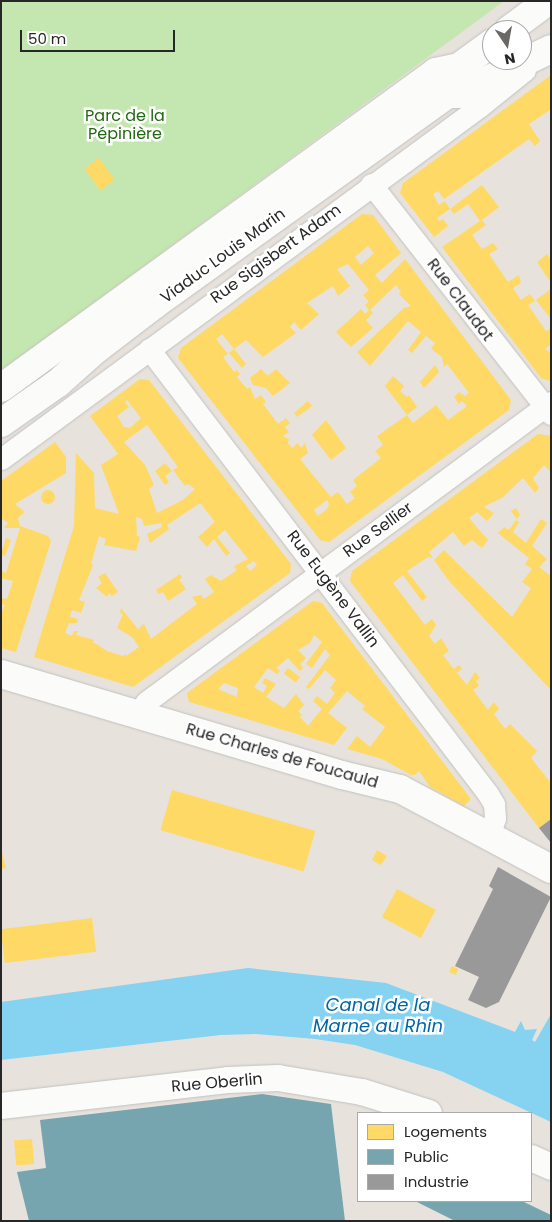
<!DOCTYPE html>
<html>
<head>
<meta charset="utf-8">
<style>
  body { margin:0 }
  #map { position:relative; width:552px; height:1222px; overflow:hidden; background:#e7e2db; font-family:Poppins,sans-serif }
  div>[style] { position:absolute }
  .green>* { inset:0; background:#c4e6b0 }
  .water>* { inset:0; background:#86d2f1 }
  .homes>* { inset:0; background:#ffd966; transform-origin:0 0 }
  .round { border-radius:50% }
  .public>* { inset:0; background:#76a5af }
  .industry>* { inset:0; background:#999 }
  .roads { filter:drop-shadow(0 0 1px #c2c1c2) drop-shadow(0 0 1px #c2c1c2) }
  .minor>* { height:21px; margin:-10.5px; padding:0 10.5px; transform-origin:10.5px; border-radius:10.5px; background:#fbfbfa }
  .tertiary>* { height:26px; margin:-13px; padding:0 13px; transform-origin:13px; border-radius:13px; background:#fbfbfa }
  .secondary>* { height:28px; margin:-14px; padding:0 14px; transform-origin:14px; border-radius:14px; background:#fbfbfa }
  span { translate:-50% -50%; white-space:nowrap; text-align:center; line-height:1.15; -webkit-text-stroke:5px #fff; paint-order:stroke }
  .park-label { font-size:16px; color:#216911 }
  .street-label { font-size:16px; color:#272727 }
  .water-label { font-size:18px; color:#0065a2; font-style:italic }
  .frame { position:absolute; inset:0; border:2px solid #272727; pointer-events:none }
  .legend { position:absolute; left:357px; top:1112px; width:175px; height:90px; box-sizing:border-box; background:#fff; border:1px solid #a9a9a9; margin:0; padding:6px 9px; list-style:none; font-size:15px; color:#272727 }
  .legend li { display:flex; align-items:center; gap:10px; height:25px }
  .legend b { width:25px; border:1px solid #a9a9a9 }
  .north { position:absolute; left:482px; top:20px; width:50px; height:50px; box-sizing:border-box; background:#fff; border:1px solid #a9a9a9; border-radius:50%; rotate:168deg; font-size:14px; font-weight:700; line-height:20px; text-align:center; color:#272727 }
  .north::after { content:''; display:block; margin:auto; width:18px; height:22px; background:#6a6866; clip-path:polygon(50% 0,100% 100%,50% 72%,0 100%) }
  .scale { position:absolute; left:20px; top:30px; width:155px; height:22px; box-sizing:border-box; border:2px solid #272727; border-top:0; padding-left:6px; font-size:15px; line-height:18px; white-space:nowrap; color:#272727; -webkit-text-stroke:4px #fff; paint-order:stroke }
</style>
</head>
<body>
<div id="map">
  <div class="green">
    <i style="clip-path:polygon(1px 1px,504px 1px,1px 371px)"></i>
  </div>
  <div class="water">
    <i style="clip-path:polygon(248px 968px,386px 983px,515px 1032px,521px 1021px,525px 1030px,537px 1029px,532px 1040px,535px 1042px,551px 1014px,551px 1122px,443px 1072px,355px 1045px,315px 1039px,256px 1034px,221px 1035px,1px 1060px,1px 1002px)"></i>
  </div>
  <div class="homes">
    <i style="clip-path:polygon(551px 75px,551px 109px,529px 124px,540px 141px,535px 146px,529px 139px,444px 199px,438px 191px,433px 194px,439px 205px,445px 201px,450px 209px,437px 218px,439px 221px,443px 219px,448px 226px,434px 237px,400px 193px,403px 183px)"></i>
    <i style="left:99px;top:158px;width:27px;height:18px;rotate:54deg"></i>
    <i style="clip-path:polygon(482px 185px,499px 207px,482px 220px,486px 225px,472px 235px,482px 249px,493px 243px,498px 249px,489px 254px,508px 282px,519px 275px,521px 283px,513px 288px,521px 300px,530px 294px,535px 301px,528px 305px,546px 331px,551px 328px,551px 344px,545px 349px,551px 353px,550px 381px,541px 378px,442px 247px,480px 221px,468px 204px,454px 214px,450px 209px)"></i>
    <i style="clip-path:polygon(evenodd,362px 214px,373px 215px,401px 253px,375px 275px,382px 283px,405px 259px,511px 400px,509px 410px,329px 542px,320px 540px,178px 358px,181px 348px,362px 214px,368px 246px,374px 253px,361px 265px,355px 257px,368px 246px,362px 214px,348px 264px,369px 290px,363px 295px,369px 302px,365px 305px,369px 310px,365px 314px,361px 309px,336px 332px,351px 347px,373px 328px,366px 320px,373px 313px,370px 310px,396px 285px,401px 292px,399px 294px,411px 306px,404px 308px,357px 352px,370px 366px,408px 321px,421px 332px,408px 350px,412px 353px,426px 336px,435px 343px,431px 349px,442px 357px,444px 367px,447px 364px,469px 393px,465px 396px,459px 392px,454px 397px,459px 404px,462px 401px,467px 406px,448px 420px,436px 405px,413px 423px,407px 415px,377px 436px,383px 445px,375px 451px,381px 458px,353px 480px,357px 486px,350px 492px,355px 498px,347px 504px,338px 492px,331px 497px,312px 474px,300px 459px,308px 453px,305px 443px,301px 448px,298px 443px,292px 448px,287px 442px,290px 440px,283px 436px,289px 432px,285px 427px,290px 423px,286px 418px,278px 424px,263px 404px,266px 402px,261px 395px,255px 399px,250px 387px,247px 389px,237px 377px,240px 374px,237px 370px,234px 372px,223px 357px,228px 354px,216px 339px,222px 334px,234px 349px,246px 340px,263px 357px,296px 333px,290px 327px,294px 322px,301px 330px,319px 314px,307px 303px,333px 286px,338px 296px,350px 286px,337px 269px,348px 264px,362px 214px,327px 500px,329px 504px,327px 509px,318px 516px,314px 510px,327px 500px)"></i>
    <i style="clip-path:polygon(547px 254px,551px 260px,551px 283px,537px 262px)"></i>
    <i style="clip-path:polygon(551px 289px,551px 319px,536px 300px)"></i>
    <i style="clip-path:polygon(234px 349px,246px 364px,242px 368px,229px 353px)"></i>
    <i style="clip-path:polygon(435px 365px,439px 372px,424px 388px,420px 382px)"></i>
    <i style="clip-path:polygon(261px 369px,268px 376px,276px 369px,290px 383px,273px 396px,266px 388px,253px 385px,250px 378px)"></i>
    <i style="clip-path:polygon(393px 376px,404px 386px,400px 391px,407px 397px,409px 395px,417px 407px,407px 415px,385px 386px)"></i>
    <i style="clip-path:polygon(evenodd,140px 379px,149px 380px,291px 564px,290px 573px,133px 687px,34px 657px,74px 526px,76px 453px,94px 473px,95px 508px,119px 514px,101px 465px,118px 454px,90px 416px,140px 379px,127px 400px,141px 418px,130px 428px,124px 427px,117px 416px,129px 407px,125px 402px,127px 400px,140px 379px,147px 425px,178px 467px,173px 470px,185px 486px,188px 484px,195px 489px,183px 500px,157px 513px,149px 489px,154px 485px,145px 465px,124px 442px,147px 425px,140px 379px,200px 503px,215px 522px,198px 537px,207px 547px,214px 539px,226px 556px,230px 553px,217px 537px,225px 530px,248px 559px,234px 566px,237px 570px,221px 581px,211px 575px,205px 579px,214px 592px,204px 599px,201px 595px,192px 597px,197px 604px,151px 639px,144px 624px,138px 629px,121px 608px,120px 613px,123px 614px,117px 628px,132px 637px,139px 647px,126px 656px,126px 654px,123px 656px,107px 651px,93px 642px,94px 640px,76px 635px,78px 631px,74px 631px,72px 636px,65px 633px,69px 623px,77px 623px,78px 619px,70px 617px,72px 610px,81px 613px,85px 602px,79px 600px,93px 565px,91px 564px,99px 536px,106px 539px,104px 545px,136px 551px,140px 537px,137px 536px,136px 517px,142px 519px,144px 526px,161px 523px,162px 527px,147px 534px,150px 543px,169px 529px,167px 525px,200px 503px,140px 379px,254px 561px,257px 565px,250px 571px,246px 566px,254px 561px)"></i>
    <i style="clip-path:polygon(308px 401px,312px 406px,297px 417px,294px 413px)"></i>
    <i style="clip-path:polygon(326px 420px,346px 448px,331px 460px,312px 435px)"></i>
    <i style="clip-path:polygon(538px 434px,551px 436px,551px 472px,544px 465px,533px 478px,539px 488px,535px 493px,523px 478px,502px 498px,487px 505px,484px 507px,494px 513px,487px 521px,477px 512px,469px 518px,488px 540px,482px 548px,472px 540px,464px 546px,453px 532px,429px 552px,433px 558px,428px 557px,407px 571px,427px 597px,422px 601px,403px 575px,393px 583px,425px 625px,432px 619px,436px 625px,429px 636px,435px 644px,441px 638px,449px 651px,443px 655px,454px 669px,459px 665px,462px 669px,457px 673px,467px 685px,475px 672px,480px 678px,476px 681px,479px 686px,473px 690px,488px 710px,494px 702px,499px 709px,494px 714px,505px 729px,510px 724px,537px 751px,531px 758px,551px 783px,551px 819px,539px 828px,350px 581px,352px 571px)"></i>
    <i style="clip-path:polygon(55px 442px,66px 457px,66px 473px,15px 504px,25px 512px,18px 518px,20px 526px,48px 536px,51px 541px,16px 652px,1px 648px,1px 614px,5px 605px,1px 604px,1px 598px,7px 599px,13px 581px,1px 578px,1px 571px,6px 573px,20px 528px,4px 528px,8px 523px,1px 518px,1px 481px)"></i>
    <i style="clip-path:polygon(165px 463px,172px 471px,165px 476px,169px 482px,165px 485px,155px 471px)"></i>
    <i class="round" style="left:41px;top:490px;width:14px;height:14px"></i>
    <i style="clip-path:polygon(516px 508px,520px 515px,517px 519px,511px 511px)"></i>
    <i style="clip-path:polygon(541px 519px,547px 523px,532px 546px,547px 559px,539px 567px,551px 576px,551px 690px,449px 581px,434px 560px,444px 550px,512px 617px,531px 588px,522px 582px,532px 569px,525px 564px,529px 558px,498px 533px,504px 527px,509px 530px,516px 520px,519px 522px,513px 532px,526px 543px)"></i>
    <i style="clip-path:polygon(6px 538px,11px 540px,5px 556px,1px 554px)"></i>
    <i style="clip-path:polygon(105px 573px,118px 592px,112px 596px,109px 593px,107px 597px,96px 588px,102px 583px,98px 577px)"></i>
    <i style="clip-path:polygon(180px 574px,182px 578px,179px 580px,186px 589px,168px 601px,163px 592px,159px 594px,156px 590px)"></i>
    <i style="clip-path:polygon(evenodd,313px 601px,322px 603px,471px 799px,464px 806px,430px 787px,419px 771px,415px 775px,411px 775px,382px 759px,347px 749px,357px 736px,370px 747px,385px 727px,362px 709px,365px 706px,347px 691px,328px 713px,347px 728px,334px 745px,189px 702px,187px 693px,313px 601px,314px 635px,322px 642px,306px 664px,312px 668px,325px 649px,330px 655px,306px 687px,309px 689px,325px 670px,336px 680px,330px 688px,335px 693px,327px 704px,317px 696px,313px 701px,322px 709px,308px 726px,300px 717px,302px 715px,298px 711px,304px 705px,296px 694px,284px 708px,266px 697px,276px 684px,265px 678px,262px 683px,267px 686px,263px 693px,254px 687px,268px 668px,277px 674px,280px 671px,276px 668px,288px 658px,300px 671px,303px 668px,300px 664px,306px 658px,298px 650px,310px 643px,314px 635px,313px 601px,224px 683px,238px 688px,237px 697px,218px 689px,224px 683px)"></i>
    <i style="left:288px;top:668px;width:15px;height:7px;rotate:37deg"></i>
    <i style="left:172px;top:790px;width:149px;height:42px;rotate:16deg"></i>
    <i style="clip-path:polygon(1px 849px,6px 868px,1px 869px)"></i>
    <i style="clip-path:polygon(377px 850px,387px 856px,381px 865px,372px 860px)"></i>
    <i style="left:397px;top:889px;width:44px;height:32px;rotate:28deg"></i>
    <i style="left:92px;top:918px;width:34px;height:92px;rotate:83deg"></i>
    <i style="clip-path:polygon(452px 966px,458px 969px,456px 975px,449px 972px)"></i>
    <i style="left:32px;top:1139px;width:25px;height:18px;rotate:85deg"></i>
  </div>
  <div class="public">
    <i style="clip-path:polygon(262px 1094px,331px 1104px,345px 1221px,29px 1221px,17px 1172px,46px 1168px,40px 1120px)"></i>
    <i style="clip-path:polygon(415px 1201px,522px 1201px,551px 1215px,551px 1221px,455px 1221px)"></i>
  </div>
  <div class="industry">
    <i style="clip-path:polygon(551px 819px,551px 843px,539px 828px)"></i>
    <i style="clip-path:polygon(498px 867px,551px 897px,499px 1002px,486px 1008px,468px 1000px,479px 977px,455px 966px,493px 889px,489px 886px)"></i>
  </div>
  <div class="roads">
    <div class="minor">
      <i style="left:371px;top:184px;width:292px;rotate:52deg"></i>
      <i style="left:149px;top:349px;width:559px;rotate:52.7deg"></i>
      <i style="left:488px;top:794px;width:12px;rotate:59deg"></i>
      <i style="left:494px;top:804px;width:14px;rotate:86deg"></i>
      <i style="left:495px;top:818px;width:19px;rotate:108deg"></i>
      <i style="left:1px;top:459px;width:594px;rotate:-36.37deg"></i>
      <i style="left:479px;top:107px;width:59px;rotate:-38.8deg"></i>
      <i style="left:136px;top:715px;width:16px;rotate:-52deg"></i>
      <i style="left:146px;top:702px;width:504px;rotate:-36.53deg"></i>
    </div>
    <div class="tertiary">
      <i style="left:1px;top:1106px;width:228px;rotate:-6.5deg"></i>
      <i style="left:228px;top:1080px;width:50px;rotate:-2.3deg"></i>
      <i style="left:278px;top:1078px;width:85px;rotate:9.5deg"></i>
      <i style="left:362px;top:1092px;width:70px;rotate:17.4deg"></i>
      <i style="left:531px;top:1158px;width:22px;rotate:24deg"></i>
    </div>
    <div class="secondary">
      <i style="left:509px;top:30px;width:49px;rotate:-36.6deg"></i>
      <i style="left:448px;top:94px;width:10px"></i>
      <i style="left:458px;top:94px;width:103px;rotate:-25.8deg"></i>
      <i style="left:1px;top:388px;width:538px;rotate:-36deg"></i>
      <i style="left:436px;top:72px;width:24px;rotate:-12deg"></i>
      <i style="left:459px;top:67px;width:41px;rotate:-36deg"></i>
      <i style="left:1px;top:423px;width:70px;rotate:-35.1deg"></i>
      <i style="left:58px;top:383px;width:50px;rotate:-41.7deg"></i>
      <i style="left:95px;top:350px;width:74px;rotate:-37.3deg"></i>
      <i style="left:154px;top:305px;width:362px;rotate:-35.7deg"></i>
      <i style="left:448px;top:94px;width:29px;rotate:-68deg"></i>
      <i style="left:1px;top:674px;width:356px;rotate:16.5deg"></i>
      <i style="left:342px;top:775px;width:60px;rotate:13.6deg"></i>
      <i style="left:400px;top:789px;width:171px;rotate:27.9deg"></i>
    </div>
  </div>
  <div class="park-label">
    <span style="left:125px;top:125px">Parc de la<br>Pépinière</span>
  </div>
  <div class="street-label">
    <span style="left:276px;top:254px;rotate:-36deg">Rue Sigisbert Adam</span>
    <span style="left:223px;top:256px;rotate:-36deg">Viaduc Louis Marin</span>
    <span style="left:460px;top:300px;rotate:53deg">Rue Claudot</span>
    <span style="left:378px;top:530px;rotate:-36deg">Rue Sellier</span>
    <span style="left:333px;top:589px;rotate:53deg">Rue Eugène Vallin</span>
    <span style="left:282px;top:756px;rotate:16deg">Rue Charles de Foucauld</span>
    <span style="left:217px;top:1083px;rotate:-5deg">Rue Oberlin</span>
  </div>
  <div class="water-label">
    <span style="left:378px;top:1016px">Canal de la<br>Marne au Rhin</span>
  </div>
  <div class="frame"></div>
  <ul class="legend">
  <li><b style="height:14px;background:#ffd966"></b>Logements</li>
  <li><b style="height:14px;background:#76a5af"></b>Public</li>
  <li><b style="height:14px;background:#999"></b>Industrie</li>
  </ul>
  <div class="north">N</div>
  <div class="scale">50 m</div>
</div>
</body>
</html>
